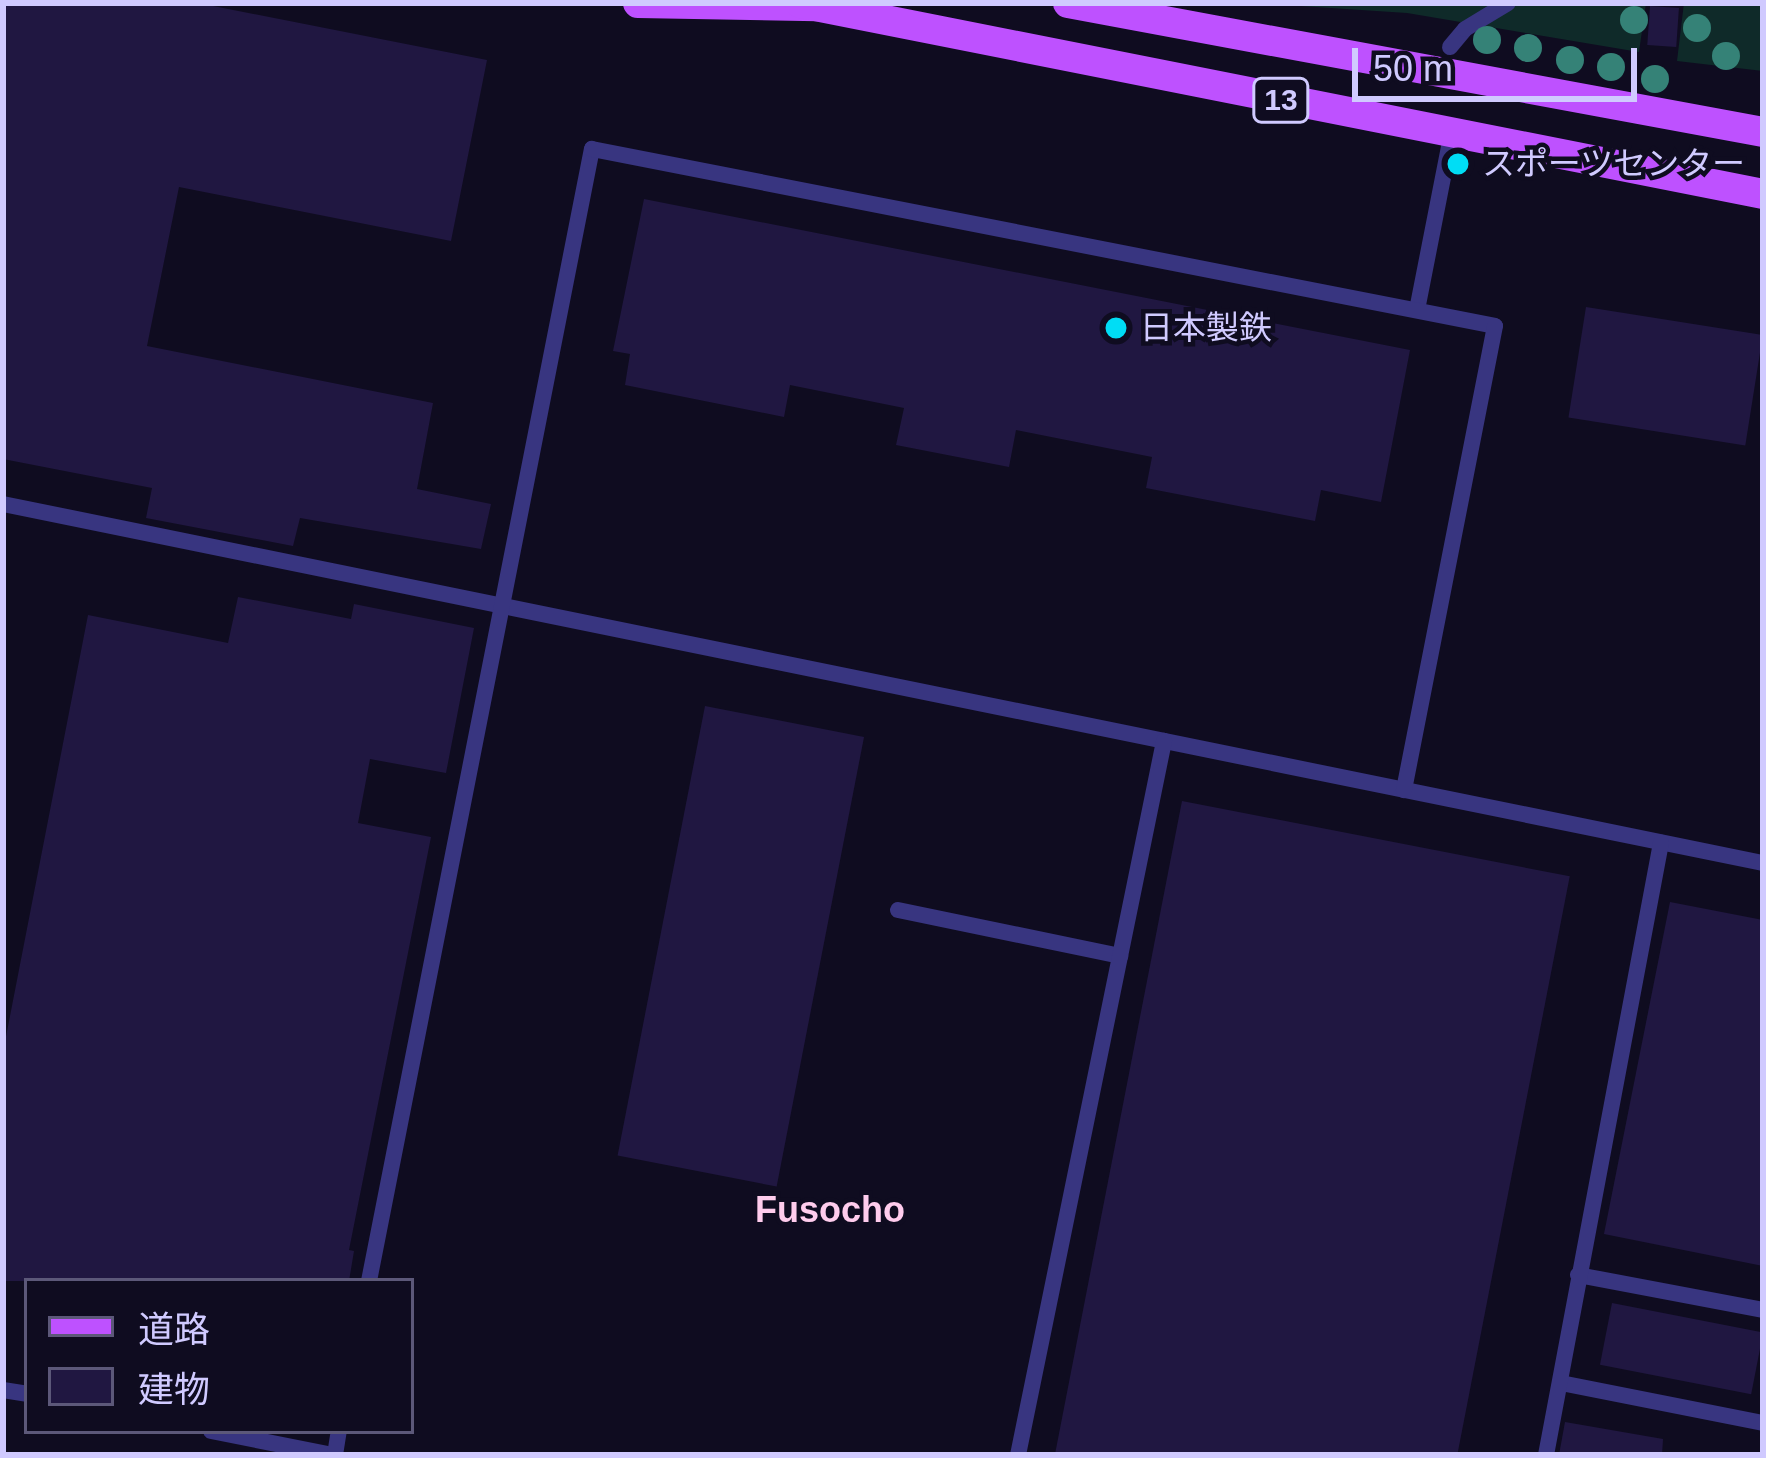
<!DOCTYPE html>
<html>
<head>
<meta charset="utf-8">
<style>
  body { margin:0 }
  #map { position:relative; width:1766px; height:1458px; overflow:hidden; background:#0f0c20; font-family:Arial,"Noto Sans JP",sans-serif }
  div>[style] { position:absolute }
  .green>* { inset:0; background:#0f2a29 }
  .building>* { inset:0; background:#201741; transform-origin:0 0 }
  .lane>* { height:16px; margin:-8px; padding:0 8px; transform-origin:8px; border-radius:8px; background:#383580 }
  .primary>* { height:30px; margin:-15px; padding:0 15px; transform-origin:15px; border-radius:15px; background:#be51ff }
  .trees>* { width:28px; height:28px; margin:-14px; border-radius:50%; background:#358277 }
  .dots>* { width:33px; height:33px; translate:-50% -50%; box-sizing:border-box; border:6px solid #0f0c20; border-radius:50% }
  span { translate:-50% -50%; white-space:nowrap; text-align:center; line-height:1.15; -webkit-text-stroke:9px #0f0c20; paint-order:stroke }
  .shield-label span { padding:3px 9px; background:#0f0c20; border:3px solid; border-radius:9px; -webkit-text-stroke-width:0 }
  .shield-label { font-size:30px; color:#d0caff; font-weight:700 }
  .poi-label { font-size:33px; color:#d0caff }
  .left { translate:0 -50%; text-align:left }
  .neighbourhood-label { font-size:36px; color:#ffcced; font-weight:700 }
  .frame { position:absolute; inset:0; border:6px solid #d0caff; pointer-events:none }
  .legend { position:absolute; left:24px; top:1278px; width:390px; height:156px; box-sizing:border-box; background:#0f0c20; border:3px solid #5c5879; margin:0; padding:15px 21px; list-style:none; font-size:36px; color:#d0caff }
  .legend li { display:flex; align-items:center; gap:24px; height:60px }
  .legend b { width:60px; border:3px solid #5c5879 }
  .scale { position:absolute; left:1352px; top:48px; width:285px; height:54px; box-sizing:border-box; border:6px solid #d0caff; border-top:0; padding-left:15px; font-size:36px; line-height:42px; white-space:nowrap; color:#d0caff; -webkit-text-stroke:9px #0f0c20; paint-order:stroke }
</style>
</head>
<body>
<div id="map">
  <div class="green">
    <i style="clip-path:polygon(1254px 3px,1646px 3px,1639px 52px,1407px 13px)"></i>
    <i style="clip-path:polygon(1684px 3px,1763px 3px,1763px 71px,1677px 61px)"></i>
  </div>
  <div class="building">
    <i style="clip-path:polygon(3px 3px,198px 3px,487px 60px,451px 241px,179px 187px,147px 346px,433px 403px,417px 489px,491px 504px,481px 549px,300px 518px,293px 546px,146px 518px,152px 488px,3px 459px)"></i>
    <i style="left:1650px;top:6px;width:29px;height:39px;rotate:4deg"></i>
    <i style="clip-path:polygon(644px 199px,1410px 350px,1381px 502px,1321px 490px,1315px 521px,1146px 488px,1152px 457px,1016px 430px,1009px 467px,896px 445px,904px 408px,790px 385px,784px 417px,625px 385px,630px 354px,613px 351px)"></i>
    <i style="left:1586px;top:307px;width:179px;height:112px;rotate:9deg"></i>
    <i style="clip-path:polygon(238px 597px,351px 619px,354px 604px,474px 628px,446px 773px,370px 759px,358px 823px,431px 837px,349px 1250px,354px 1251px,349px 1281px,3px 1281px,3px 1052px,88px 615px,228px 643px)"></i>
    <i style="left:705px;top:706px;width:162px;height:458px;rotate:11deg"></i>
    <i style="left:1182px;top:801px;width:395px;height:666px;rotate:11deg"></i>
    <i style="clip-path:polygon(1670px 902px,1763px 920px,1763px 1266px,1604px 1234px)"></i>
    <i style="left:1612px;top:1303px;width:154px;height:63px;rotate:11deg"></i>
    <i style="clip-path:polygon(1565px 1422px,1663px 1439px,1662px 1455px,1559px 1455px)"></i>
  </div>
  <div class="lane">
    <i style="left:1450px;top:47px;width:23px;rotate:-50deg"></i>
    <i style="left:1465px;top:29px;width:50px;rotate:-31.2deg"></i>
    <i style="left:1417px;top:310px;width:181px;rotate:-78.9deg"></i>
    <i style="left:3px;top:504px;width:1796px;rotate:11.53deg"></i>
    <i style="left:898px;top:910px;width:227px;rotate:11.7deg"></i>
    <i style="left:1578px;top:1275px;width:188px;rotate:10.7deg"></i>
    <i style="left:369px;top:1281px;width:1154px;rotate:-78.86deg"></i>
    <i style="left:592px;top:149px;width:920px;rotate:11.09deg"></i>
    <i style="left:1495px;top:326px;width:473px;rotate:101.1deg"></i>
    <i style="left:1561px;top:1383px;width:206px;rotate:11.2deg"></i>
    <i style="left:3px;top:1390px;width:24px;rotate:9deg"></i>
    <i style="left:211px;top:1431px;width:123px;rotate:11.2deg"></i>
    <i style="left:335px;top:1455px;width:24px;rotate:-81deg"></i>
    <i style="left:1018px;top:1455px;width:729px;rotate:-78.44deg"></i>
    <i style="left:1546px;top:1455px;width:623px;rotate:-79.36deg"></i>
  </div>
  <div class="primary">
    <i style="left:638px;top:3px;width:180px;rotate:1deg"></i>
    <i style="left:800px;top:3px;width:982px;rotate:11.22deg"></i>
    <i style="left:1068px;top:3px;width:707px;rotate:10.52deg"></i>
  </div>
  <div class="trees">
    <i style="left:1634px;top:20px"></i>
    <i style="left:1697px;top:28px"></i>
    <i style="left:1487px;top:40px"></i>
    <i style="left:1528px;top:48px"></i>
    <i style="left:1726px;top:56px"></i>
    <i style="left:1570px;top:60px"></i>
    <i style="left:1611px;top:67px"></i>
    <i style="left:1655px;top:79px"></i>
  </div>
  <div class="dots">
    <i style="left:1458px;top:164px;background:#00ddf5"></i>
    <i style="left:1116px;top:328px;background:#00ddf5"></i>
  </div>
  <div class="shield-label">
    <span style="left:1281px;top:100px">13</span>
  </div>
  <div class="poi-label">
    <span class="left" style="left:1482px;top:164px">スポーツセンター</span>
    <span class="left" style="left:1140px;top:328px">日本製鉄</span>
  </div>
  <div class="neighbourhood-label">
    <span style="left:830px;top:1210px">Fusocho</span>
  </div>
  <div class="frame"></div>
  <ul class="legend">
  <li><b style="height:15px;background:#be51ff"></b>道路</li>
  <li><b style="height:33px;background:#201741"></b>建物</li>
  </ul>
  <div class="scale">50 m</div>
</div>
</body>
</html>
